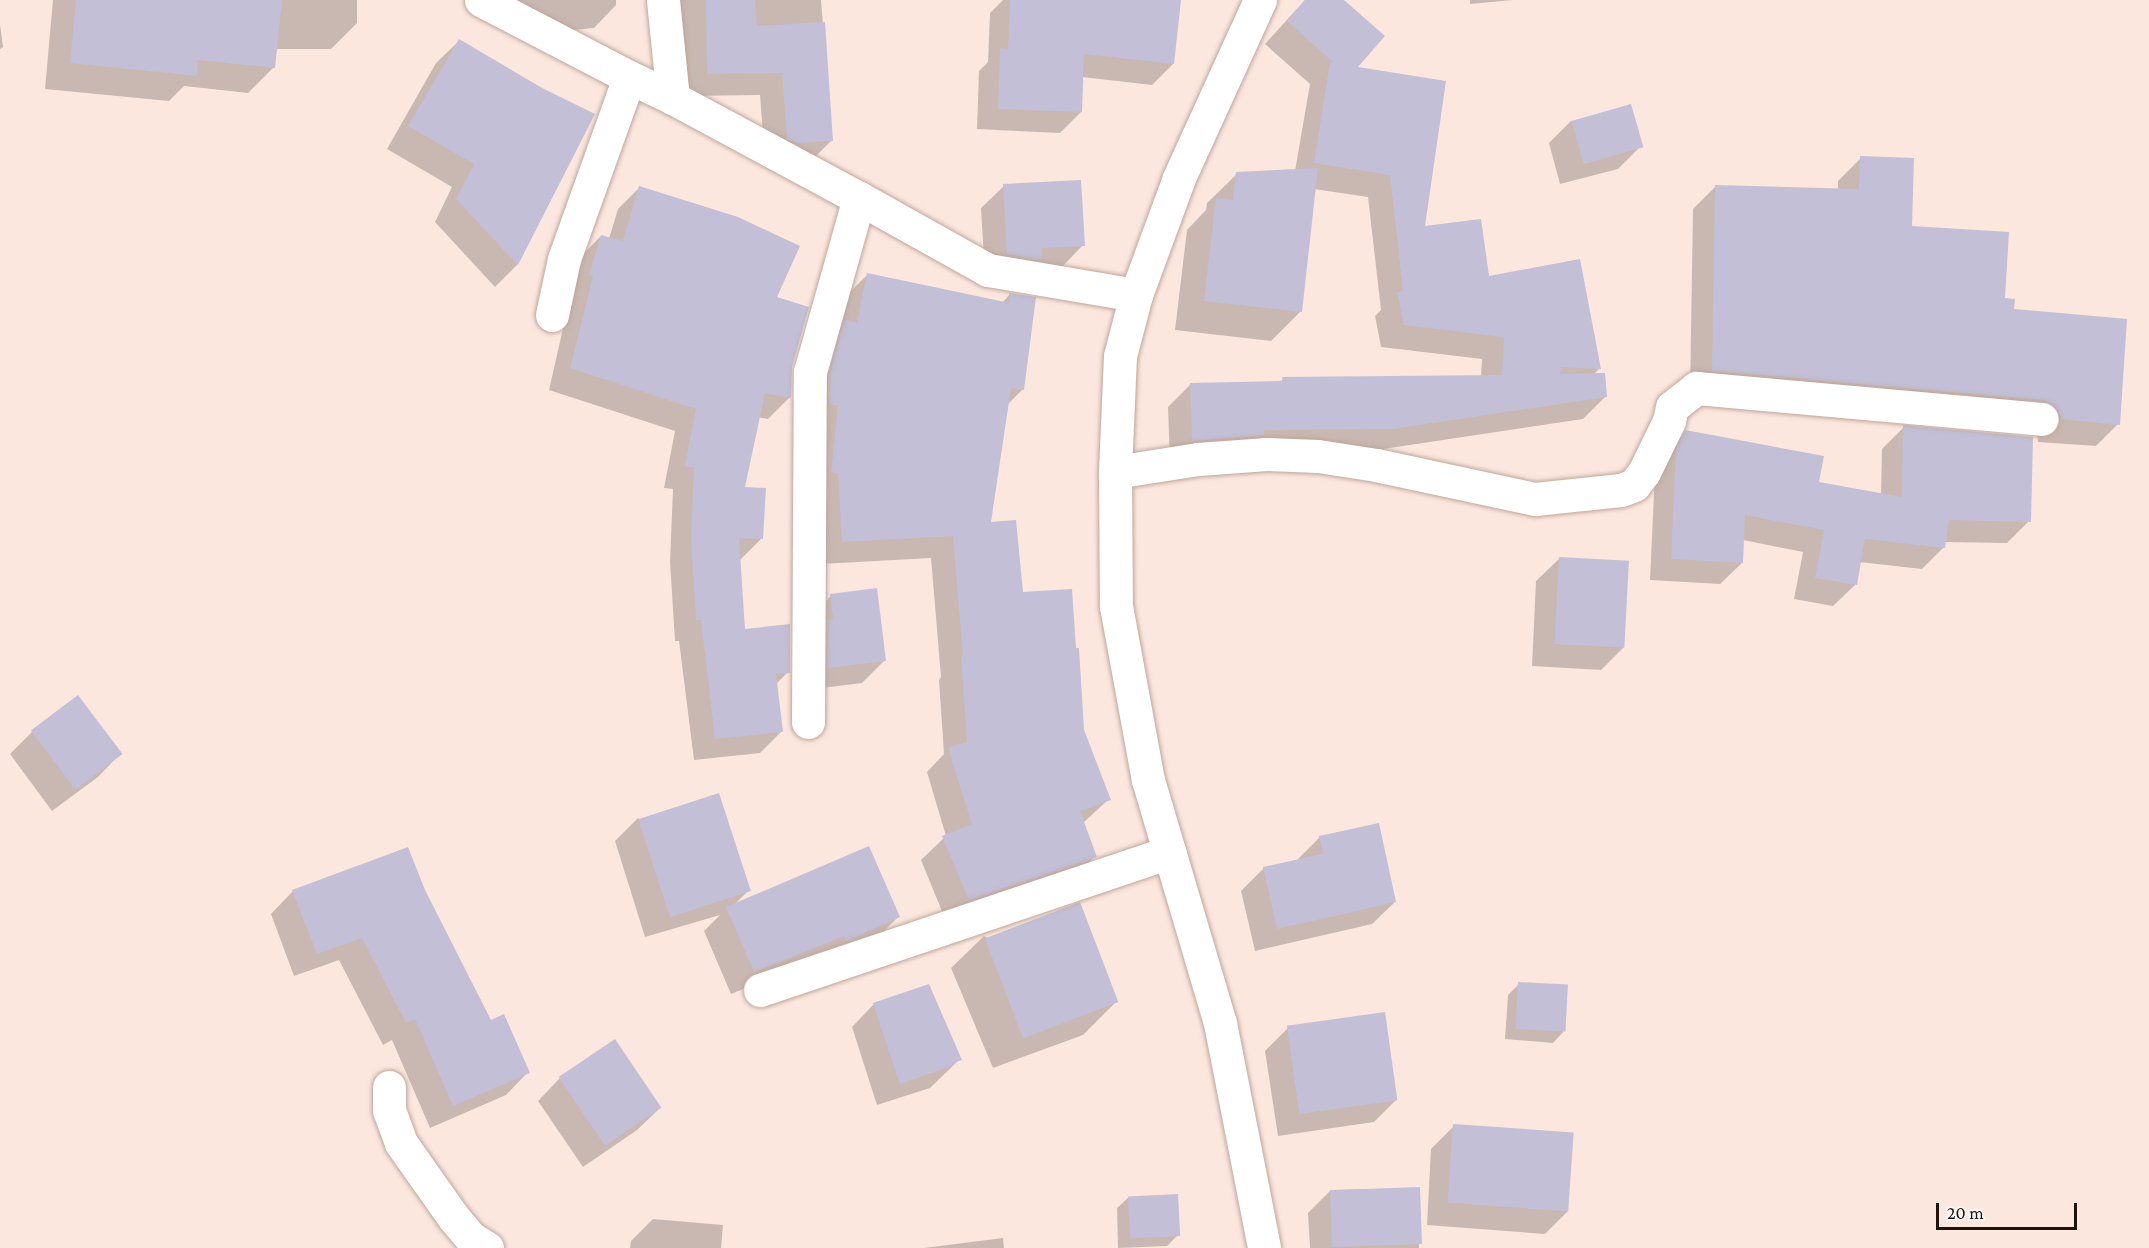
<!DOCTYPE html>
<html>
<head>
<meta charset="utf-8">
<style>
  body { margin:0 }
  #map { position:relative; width:2149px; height:1248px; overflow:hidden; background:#fce7de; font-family:"Crimson Pro",serif }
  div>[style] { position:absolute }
  .shadow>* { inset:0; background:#0003 }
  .building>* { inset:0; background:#c2bfd6; transform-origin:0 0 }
  .roads { filter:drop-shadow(0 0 2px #bfa69b) drop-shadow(0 0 2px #bfa69b) }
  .street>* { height:33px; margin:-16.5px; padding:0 16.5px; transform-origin:16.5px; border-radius:16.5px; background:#fff }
  .secondary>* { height:33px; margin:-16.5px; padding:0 16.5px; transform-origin:16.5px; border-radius:16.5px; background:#fff }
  span { translate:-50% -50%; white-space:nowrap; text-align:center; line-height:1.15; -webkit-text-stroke:4.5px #fdf8f6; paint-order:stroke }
  .scale { position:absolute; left:1936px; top:1203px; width:141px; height:27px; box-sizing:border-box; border:3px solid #1c130f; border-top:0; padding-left:8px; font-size:18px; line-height:21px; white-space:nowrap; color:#1c130f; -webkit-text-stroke:4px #fdf8f6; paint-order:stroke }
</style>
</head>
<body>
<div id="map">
  <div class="shadow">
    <i style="clip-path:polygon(53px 0,357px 0,357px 23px,331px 49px,276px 49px,274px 67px,248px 93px,184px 86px,169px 101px,45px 89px)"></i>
    <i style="clip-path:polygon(507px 0,616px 0,616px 5px,594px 28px,524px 35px)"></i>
    <i style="clip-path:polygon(679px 0,821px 0,832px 140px,809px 163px,765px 160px,760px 95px,685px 96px,684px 39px,667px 41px)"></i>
    <i style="clip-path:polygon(1003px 0,1179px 0,1173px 64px,1152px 85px,1082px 77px,1081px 112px,1060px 133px,977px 129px,979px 71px,988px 62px,990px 13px)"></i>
    <i style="clip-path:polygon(1305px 0,1342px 0,1355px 68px,1423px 227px,1599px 369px,1593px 375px,1606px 396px,1583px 419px,1370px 451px,1170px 463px,1168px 407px,1191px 384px,1280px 382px,1283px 379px,1481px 376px,1482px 359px,1381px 347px,1375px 316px,1381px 310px,1368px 197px,1314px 189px,1300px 312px,1271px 341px,1175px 330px,1187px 230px,1206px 210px,1207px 203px,1237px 174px,1295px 171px,1310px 84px,1265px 44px)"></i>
    <i style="clip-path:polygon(1470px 0,1513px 0,1470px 4px)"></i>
    <i style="clip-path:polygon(0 24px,3px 47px,0 49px)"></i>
    <i style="clip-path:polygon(459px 41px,542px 89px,593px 115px,517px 265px,495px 287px,435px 222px,452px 187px,387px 149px,436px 63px)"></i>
    <i style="clip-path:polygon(1571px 121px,1641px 146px,1618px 169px,1560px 184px,1549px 143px)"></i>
    <i style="clip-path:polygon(1861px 158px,1910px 228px,2003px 299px,2118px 424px,2096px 446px,2038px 442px,2037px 433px,1690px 393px,1693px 209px,1716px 186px,1838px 190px,1838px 181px)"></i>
    <i style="clip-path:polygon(1004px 186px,1083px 245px,1061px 268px,985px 276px,981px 208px)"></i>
    <i style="clip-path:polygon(639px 188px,775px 298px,790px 367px,790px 397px,768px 419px,758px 417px,744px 489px,762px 538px,739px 561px,744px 631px,788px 672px,776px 684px,782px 731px,760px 753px,694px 760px,679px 641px,675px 641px,670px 562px,673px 489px,664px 488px,675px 431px,549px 390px,579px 258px,601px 236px,609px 239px,618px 209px)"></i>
    <i style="clip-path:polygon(868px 274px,1002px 303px,1010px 294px,1023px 389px,1007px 405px,990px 523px,1083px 731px,1109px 799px,1083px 823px,1095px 856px,1073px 879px,946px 921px,921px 860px,946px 836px,927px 772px,944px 754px,939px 680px,941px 677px,931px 558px,820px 564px,807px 427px,845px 297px)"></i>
    <i style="clip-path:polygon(1904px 427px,2029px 521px,2007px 543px,1944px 542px,1944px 547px,1922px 569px,1859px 562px,1855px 585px,1833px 606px,1794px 599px,1803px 552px,1743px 540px,1742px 563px,1720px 584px,1650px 580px,1655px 472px,1664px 454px,1686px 432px,1817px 484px,1881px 495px,1882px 449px)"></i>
    <i style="clip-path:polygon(1559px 559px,1624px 647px,1601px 670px,1532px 666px,1536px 581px)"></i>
    <i style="clip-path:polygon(831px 596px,885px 660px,862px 683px,805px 690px,808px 618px)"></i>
    <i style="clip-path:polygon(32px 732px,120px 754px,98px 777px,52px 811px,10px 754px)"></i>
    <i style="clip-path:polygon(638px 818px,748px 891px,734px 905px,898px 917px,875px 940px,821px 957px,731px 994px,704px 931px,720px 915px,645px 937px,615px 841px)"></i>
    <i style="clip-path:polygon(1320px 837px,1395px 902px,1372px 924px,1255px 951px,1241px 891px,1264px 868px,1297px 860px)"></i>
    <i style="clip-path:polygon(423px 890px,491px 1022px,528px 1072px,506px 1095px,430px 1128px,392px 1040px,383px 1045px,339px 960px,294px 976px,271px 914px,293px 891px)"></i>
    <i style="clip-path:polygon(984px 936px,1116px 1002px,1083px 1035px,993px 1068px,951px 968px)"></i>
    <i style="clip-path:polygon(1519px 984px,1564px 1031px,1553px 1043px,1505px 1039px,1508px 995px)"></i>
    <i style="clip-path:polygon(874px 1004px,960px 1059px,930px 1088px,877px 1105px,852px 1027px)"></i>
    <i style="clip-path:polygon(1288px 1028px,1397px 1099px,1374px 1122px,1278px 1136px,1265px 1051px)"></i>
    <i style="clip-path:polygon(560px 1078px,660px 1108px,637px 1130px,583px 1167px,538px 1101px)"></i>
    <i style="clip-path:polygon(1454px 1126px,1568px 1211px,1545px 1234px,1427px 1225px,1431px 1149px)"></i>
    <i style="clip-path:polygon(1418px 1188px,1419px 1248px,1310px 1248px,1308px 1213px,1331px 1190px)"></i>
    <i style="clip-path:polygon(1129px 1197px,1178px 1235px,1167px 1246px,1118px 1248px,1117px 1208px)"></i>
    <i style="clip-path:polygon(653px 1219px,723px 1225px,721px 1248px,630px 1248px,631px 1241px)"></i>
    <i style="clip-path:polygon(1003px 1238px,1004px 1248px,924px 1248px)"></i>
  </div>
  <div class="building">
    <i style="clip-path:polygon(76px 0,282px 0,275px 68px,198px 60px,197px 76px,70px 63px)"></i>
    <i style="clip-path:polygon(706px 0,755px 0,757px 26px,825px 22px,833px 141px,797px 143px,787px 138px,782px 73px,707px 74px)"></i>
    <i style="clip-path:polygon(1010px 0,1181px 0,1174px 64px,1084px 54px,1082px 112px,998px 109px,1000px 48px,1008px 49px)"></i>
    <i style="clip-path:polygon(1305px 0,1344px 0,1385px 36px,1358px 67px,1446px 81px,1425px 226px,1481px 219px,1489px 276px,1580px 259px,1601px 369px,1561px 367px,1560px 374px,1605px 373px,1607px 397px,1393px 429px,1264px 430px,1264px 435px,1192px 441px,1190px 383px,1283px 381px,1282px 377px,1502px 375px,1504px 337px,1404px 325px,1397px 292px,1403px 291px,1390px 175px,1314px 163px,1330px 62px,1334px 63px,1287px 21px)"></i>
    <i style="clip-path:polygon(459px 39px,542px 88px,595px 114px,518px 265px,456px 199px,474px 164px,408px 126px)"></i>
    <i style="left:1631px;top:104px;width:45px;height:62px;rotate:74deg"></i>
    <i style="clip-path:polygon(1860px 156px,1914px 158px,1912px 226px,2009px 232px,2005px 298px,2015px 299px,2014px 309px,2127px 319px,2120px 425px,2061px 419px,2059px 411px,2053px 404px,2044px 400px,1712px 371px,1715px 185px,1859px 189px)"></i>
    <i style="clip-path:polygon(1318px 168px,1302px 312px,1204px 301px,1216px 198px,1233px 200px,1236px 172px)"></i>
    <i style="clip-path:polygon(1081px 180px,1085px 246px,1042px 248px,1041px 260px,1007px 254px,1003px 184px)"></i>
    <i style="clip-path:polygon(639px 186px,738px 217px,800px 246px,777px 297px,809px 307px,792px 367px,791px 398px,765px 393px,745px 487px,766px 488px,763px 539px,739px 538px,745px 629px,790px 624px,790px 673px,776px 674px,783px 732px,715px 739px,701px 620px,696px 620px,691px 539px,694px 468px,685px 466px,696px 409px,570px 368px,593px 276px,589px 275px,601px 235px,623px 241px)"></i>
    <i style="clip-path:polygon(867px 273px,1010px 303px,1009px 293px,1036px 297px,1024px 390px,1011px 388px,991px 522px,1016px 520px,1023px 592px,1072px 589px,1076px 648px,1079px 648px,1084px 730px,1111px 800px,1080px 811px,1097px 857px,969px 900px,942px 836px,972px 824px,948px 748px,967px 742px,961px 656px,963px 656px,953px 536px,842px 542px,838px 473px,831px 472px,838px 406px,829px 404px,829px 375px,844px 319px,857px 323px)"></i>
    <i style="clip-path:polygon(1903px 425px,2033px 437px,2031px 522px,1949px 520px,1945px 548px,1865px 539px,1857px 585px,1815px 578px,1824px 530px,1745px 515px,1743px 563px,1671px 559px,1676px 448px,1685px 430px,1824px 456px,1819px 482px,1902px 497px)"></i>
    <i style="left:1559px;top:557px;width:70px;height:87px;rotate:3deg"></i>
    <i style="clip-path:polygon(877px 588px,886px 661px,827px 668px,827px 620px,833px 619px,830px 594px)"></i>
    <i style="left:78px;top:695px;width:74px;height:59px;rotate:53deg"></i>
    <i style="left:719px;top:793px;width:103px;height:85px;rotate:72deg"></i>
    <i style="clip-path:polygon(1379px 823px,1396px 902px,1277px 929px,1263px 867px,1323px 854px,1319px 836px)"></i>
    <i style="clip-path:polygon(869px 846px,900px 917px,846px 941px,844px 936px,754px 972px,726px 907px)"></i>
    <i style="clip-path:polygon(408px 847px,425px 890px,491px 1020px,504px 1014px,530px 1073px,453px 1106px,415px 1019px,406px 1023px,362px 938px,317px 954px,292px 890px)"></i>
    <i style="left:1080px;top:902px;width:107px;height:102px;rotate:69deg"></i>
    <i style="left:1518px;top:982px;width:50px;height:47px;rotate:3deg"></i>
    <i style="clip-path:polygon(929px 984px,962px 1060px,953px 1063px,954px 1065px,900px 1084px,873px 1003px)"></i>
    <i style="left:1385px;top:1012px;width:89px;height:99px;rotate:82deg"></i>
    <i style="left:615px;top:1039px;width:83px;height:68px;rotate:56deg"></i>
    <i style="left:1453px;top:1124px;width:121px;height:79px;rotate:4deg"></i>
    <i style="left:1420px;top:1187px;width:57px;height:90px;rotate:88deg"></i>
    <i style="left:1178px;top:1194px;width:42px;height:50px;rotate:87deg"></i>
  </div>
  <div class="roads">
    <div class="street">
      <i style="left:481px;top:0;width:167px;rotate:27.5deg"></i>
      <i style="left:663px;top:0;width:99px;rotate:84.2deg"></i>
      <i style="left:552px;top:315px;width:57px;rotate:-77.9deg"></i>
      <i style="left:564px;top:259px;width:193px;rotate:-70.3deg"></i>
      <i style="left:629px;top:77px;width:49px;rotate:25.5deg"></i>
      <i style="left:673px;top:98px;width:211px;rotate:28.3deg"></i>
      <i style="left:1115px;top:472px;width:84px;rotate:-8.9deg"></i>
      <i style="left:1198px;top:459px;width:69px;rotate:-4.1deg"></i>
      <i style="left:1267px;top:454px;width:51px;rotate:2.2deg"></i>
      <i style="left:1318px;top:456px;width:59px;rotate:8.8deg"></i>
      <i style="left:1376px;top:465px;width:163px;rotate:12.1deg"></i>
      <i style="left:1535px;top:499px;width:86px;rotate:-6deg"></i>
      <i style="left:1621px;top:490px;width:14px;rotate:-21deg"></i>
      <i style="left:1634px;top:485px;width:16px;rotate:-52deg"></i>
      <i style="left:1644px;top:472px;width:57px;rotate:-63.9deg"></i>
      <i style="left:1669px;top:421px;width:14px;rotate:-78deg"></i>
      <i style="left:1672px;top:407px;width:31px;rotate:-38deg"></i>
      <i style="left:1696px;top:388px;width:347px;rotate:5.1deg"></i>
      <i style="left:808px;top:722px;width:350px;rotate:-89.7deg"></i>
      <i style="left:810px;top:372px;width:181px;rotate:-74.3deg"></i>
      <i style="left:859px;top:198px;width:148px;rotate:29.2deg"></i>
      <i style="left:988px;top:270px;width:150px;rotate:9.6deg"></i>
      <i style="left:760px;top:990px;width:432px;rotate:-18.6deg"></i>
      <i style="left:389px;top:1087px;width:23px;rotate:90deg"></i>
      <i style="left:389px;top:1110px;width:35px;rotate:70deg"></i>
      <i style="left:401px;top:1143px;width:92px;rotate:54.8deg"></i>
      <i style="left:454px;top:1218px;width:26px;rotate:50deg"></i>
      <i style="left:471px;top:1238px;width:19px;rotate:32deg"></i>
    </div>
    <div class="secondary">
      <i style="left:1260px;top:0;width:196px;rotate:114.5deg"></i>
      <i style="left:1179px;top:178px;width:125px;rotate:110.2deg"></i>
      <i style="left:1136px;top:295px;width:63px;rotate:104.7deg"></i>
      <i style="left:1120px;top:356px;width:116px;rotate:92.5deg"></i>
      <i style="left:1115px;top:472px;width:134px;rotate:89.6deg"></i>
      <i style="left:1116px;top:606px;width:177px;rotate:79.6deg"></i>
      <i style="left:1148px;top:780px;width:253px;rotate:73.5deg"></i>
      <i style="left:1220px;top:1023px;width:229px;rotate:78.9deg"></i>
    </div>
  </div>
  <div class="scale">20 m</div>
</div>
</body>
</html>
